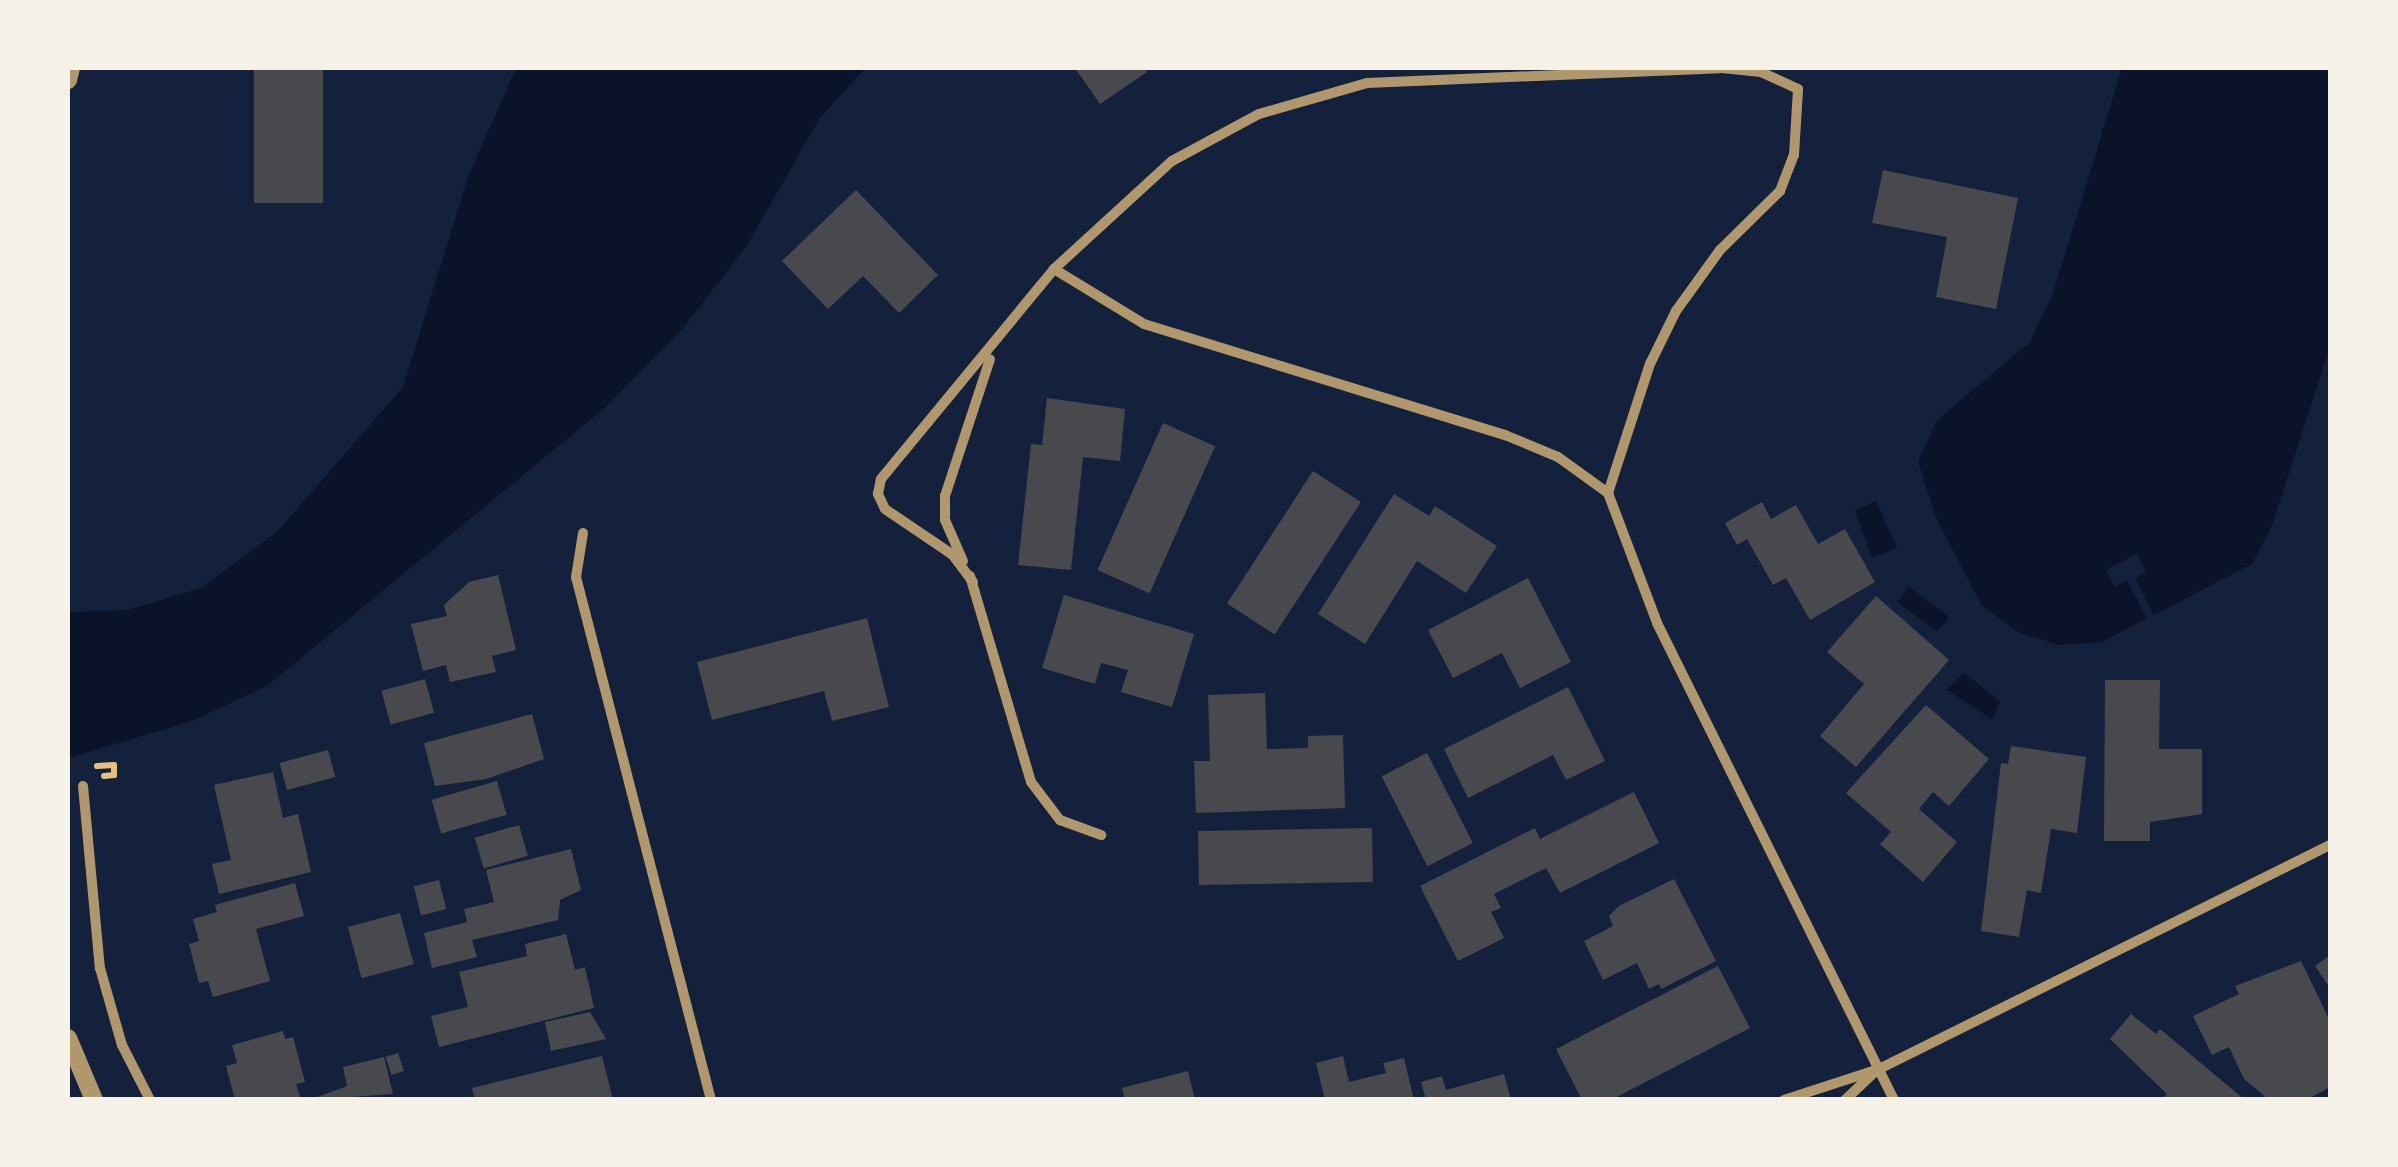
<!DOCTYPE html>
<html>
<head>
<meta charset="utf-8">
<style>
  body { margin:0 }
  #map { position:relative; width:2398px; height:1167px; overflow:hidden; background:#14213d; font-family:Ubuntu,sans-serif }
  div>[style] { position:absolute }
  .water>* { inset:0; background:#0b132b; transform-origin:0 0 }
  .pier>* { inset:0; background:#14213d }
  .building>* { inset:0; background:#48494c; transform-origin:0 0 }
  .path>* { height:6px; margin:-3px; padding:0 3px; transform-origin:3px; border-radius:3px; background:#e5c07b }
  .minor>* { height:10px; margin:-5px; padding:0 5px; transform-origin:5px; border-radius:5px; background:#b1986c }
  .tertiary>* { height:18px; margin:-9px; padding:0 9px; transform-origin:9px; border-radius:9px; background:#b1986c }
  span { translate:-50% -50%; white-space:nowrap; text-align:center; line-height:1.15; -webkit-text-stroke:10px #f6f1e7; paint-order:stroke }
  .frame { position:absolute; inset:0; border:70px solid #f6f1e7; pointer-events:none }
</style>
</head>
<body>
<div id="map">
  <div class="water">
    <i style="clip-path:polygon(516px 68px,865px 68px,820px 118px,747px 245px,685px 326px,607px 406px,267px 686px,192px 721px,68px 758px,68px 612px,127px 610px,201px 588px,277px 532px,403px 387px,468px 177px)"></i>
    <i style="clip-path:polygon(2122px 68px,2330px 68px,2330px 346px,2272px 526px,2252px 564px,2102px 642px,2058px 645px,2018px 632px,1982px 606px,1936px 518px,1918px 461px,1937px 420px,2030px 342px,2053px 293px)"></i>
    <i style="clip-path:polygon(1876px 501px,1897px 548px,1872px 558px,1855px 511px)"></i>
    <i style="left:1909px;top:587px;width:50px;height:19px;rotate:37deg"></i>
    <i style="clip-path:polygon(1964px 673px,2000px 701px,1993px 720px,1947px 690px)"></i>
  </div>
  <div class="pier">
    <i style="clip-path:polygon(2137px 554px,2146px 572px,2135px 578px,2156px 620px,2149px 623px,2127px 581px,2115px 587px,2106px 570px)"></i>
  </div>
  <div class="building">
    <i style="left:254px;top:68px;width:69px;height:135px"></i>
    <i style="clip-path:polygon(1075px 68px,1144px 68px,1147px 72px,1100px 104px)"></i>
    <i style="clip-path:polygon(1883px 170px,2018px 198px,1996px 309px,1936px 297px,1947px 237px,1872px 223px)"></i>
    <i style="clip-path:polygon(856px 190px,938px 275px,899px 313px,863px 276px,828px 309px,782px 261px)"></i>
    <i style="clip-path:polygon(1047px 398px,1125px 409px,1120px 461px,1083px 457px,1071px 570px,1018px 565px,1031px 444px,1042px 445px)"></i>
    <i style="left:1163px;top:423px;width:57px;height:161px;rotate:24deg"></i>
    <i style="left:1313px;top:471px;width:57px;height:158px;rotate:33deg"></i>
    <i style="clip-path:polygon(1394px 494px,1429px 516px,1435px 506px,1497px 546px,1466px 593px,1417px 561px,1365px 644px,1318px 614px)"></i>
    <i style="clip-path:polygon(1762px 502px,1771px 519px,1796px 505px,1818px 544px,1845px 529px,1875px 582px,1810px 620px,1786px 578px,1773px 585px,1747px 539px,1737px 545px,1725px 523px)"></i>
    <i style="clip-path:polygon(498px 575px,516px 650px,492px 656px,496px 672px,450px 682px,446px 665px,423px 671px,411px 624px,447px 616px,444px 605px,469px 582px)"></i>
    <i style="clip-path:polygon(1528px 578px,1571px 662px,1520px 688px,1502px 653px,1453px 678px,1428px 630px)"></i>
    <i style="clip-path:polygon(1064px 595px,1194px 634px,1172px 707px,1121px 692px,1128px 670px,1101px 663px,1095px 684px,1042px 668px)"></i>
    <i style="clip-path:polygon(1876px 596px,1949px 660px,1856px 767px,1820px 736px,1864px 684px,1827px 652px)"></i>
    <i style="clip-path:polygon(867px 618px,889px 707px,832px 721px,824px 691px,712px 720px,697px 662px)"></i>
    <i style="left:425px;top:679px;width:35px;height:45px;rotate:75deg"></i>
    <i style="clip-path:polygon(2105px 680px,2160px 680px,2159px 749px,2202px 749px,2202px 814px,2150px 822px,2150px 841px,2104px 841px)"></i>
    <i style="clip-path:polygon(1568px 687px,1605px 761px,1566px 780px,1553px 755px,1468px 798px,1444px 749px)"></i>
    <i style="clip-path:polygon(1265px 693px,1267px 749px,1308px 748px,1308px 736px,1343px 735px,1345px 808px,1196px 813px,1194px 761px,1210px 761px,1208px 695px)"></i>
    <i style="clip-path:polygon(1926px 705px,1989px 759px,1949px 806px,1933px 792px,1919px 809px,1957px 842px,1923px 882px,1880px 844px,1891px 832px,1846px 793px)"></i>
    <i style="clip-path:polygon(532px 714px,544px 759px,486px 779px,435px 786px,424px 743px)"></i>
    <i style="clip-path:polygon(2011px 746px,2086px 757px,2077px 833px,2051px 829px,2041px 893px,2027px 890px,2019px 937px,1981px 931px,2001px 763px,2008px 764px)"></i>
    <i style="left:328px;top:750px;width:28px;height:50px;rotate:75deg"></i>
    <i style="left:1427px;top:753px;width:101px;height:51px;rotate:63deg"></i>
    <i style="clip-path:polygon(273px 772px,283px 818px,298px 814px,311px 872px,219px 894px,212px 864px,231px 860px,214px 785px)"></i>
    <i style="left:497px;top:781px;width:35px;height:68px;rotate:74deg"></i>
    <i style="clip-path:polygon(1634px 792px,1659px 843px,1560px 893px,1546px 868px,1494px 894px,1501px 908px,1491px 912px,1504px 938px,1458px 961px,1420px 886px,1535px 828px,1540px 839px)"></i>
    <i style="left:519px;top:825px;width:32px;height:46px;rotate:74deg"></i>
    <i style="left:1372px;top:828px;width:54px;height:174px;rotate:89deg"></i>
    <i style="clip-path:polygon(571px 849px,581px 890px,560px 900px,558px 920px,472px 940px,477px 957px,432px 968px,424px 933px,467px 922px,464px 909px,494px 902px,486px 870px)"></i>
    <i style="clip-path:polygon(1674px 879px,1716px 961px,1661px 989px,1659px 984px,1649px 989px,1637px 963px,1603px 980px,1584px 941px,1613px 926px,1609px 916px,1619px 906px)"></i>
    <i style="left:439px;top:880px;width:30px;height:26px;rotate:76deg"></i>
    <i style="clip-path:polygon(295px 883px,304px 916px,256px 929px,270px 981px,213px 997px,208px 981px,199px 983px,189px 944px,199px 941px,193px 919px,217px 912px,215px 905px)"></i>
    <i style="left:400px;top:913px;width:53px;height:54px;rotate:75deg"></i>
    <i style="clip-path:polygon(566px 934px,575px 970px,585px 967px,594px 1008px,439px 1047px,431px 1016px,468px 1007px,459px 972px,527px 956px,525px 944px)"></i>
    <i style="clip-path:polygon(2330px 955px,2330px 988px,2315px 966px)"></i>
    <i style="clip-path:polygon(2301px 961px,2330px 1021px,2330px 1087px,2306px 1100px,2269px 1100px,2244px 1079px,2229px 1047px,2212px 1055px,2193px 1016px,2239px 994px,2235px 986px)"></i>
    <i style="clip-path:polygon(1718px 966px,1750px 1028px,1611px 1100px,1582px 1100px,1556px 1049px)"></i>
    <i style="clip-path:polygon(590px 1012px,606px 1039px,551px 1051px,545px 1022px)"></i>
    <i style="clip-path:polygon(2131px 1014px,2156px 1034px,2160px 1029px,2245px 1100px,2162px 1100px,2167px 1094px,2110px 1039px)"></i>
    <i style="clip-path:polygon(283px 1031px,285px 1039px,293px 1037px,305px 1082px,296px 1084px,301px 1100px,235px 1100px,226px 1066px,237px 1063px,232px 1045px)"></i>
    <i style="left:398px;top:1053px;width:19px;height:13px;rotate:72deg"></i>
    <i style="clip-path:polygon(602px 1056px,613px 1100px,475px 1100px,472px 1088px)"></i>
    <i style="clip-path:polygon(1343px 1056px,1349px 1082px,1386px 1073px,1383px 1063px,1404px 1058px,1414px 1100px,1325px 1100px,1316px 1063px)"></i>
    <i style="clip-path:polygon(384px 1057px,393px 1094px,309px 1100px,347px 1086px,343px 1067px)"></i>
    <i style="clip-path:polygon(1188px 1071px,1195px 1100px,1125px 1100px,1122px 1088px)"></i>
    <i style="clip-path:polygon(1504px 1074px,1511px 1100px,1426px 1100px,1421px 1082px,1442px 1076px,1446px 1090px)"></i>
  </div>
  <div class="path">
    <i style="left:97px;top:766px;width:17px;rotate:-3deg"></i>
    <i style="left:114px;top:765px;width:10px;rotate:90deg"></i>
    <i style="left:114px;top:775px;width:10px;rotate:174deg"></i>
  </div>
  <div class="minor">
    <i style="left:1054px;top:269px;width:105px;rotate:31.4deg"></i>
    <i style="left:1144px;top:324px;width:378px;rotate:17.1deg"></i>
    <i style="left:1505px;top:435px;width:57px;rotate:22.5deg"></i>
    <i style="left:1558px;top:457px;width:62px;rotate:35.8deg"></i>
    <i style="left:1608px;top:493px;width:139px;rotate:69.3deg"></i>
    <i style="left:1657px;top:623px;width:533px;rotate:63.58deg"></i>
    <i style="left:1608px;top:493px;width:136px;rotate:-72deg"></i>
    <i style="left:1650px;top:364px;width:59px;rotate:-63.9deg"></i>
    <i style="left:1676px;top:311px;width:75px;rotate:-54.2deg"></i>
    <i style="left:1720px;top:250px;width:84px;rotate:-44.5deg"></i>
    <i style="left:1780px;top:191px;width:39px;rotate:-69deg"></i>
    <i style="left:1794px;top:155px;width:66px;rotate:-86.5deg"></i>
    <i style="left:1798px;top:89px;width:41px;rotate:-155.3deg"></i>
    <i style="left:1761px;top:72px;width:39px;rotate:-174deg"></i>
    <i style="left:583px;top:533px;width:45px;rotate:99deg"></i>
    <i style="left:576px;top:577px;width:540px;rotate:75.53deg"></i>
    <i style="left:963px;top:561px;width:45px;rotate:-113.7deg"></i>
    <i style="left:945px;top:520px;width:24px;rotate:-90deg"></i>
    <i style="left:945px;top:496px;width:144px;rotate:-71.8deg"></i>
    <i style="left:970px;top:576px;width:215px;rotate:73.5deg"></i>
    <i style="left:1031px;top:782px;width:48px;rotate:52.7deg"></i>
    <i style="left:1060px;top:820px;width:44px;rotate:20.1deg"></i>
    <i style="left:973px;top:582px;width:34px;rotate:-127deg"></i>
    <i style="left:953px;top:555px;width:82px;rotate:-145.9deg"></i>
    <i style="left:885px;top:509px;width:17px;rotate:-115deg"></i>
    <i style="left:878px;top:494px;width:15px;rotate:-79deg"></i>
    <i style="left:881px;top:479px;width:272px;rotate:-50.5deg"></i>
    <i style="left:1054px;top:269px;width:160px;rotate:-42.5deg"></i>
    <i style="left:1172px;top:161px;width:99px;rotate:-28.4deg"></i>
    <i style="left:1259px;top:114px;width:112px;rotate:-16deg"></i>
    <i style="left:1367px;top:83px;width:353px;rotate:-2.4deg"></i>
    <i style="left:83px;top:786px;width:183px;rotate:84.7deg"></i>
    <i style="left:100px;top:968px;width:80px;rotate:74.1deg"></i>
    <i style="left:122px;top:1045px;width:62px;rotate:63deg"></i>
    <i style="left:1784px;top:1100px;width:100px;rotate:-18.1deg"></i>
    <i style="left:1879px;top:1069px;width:504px;rotate:-26.41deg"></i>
    <i style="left:1845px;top:1100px;width:45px;rotate:-43.2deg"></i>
  </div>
  <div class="tertiary">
    <i style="left:68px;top:80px;width:12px;rotate:-76deg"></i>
    <i style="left:68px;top:1038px;width:67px;rotate:67.2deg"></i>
  </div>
  <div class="frame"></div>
</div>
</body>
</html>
